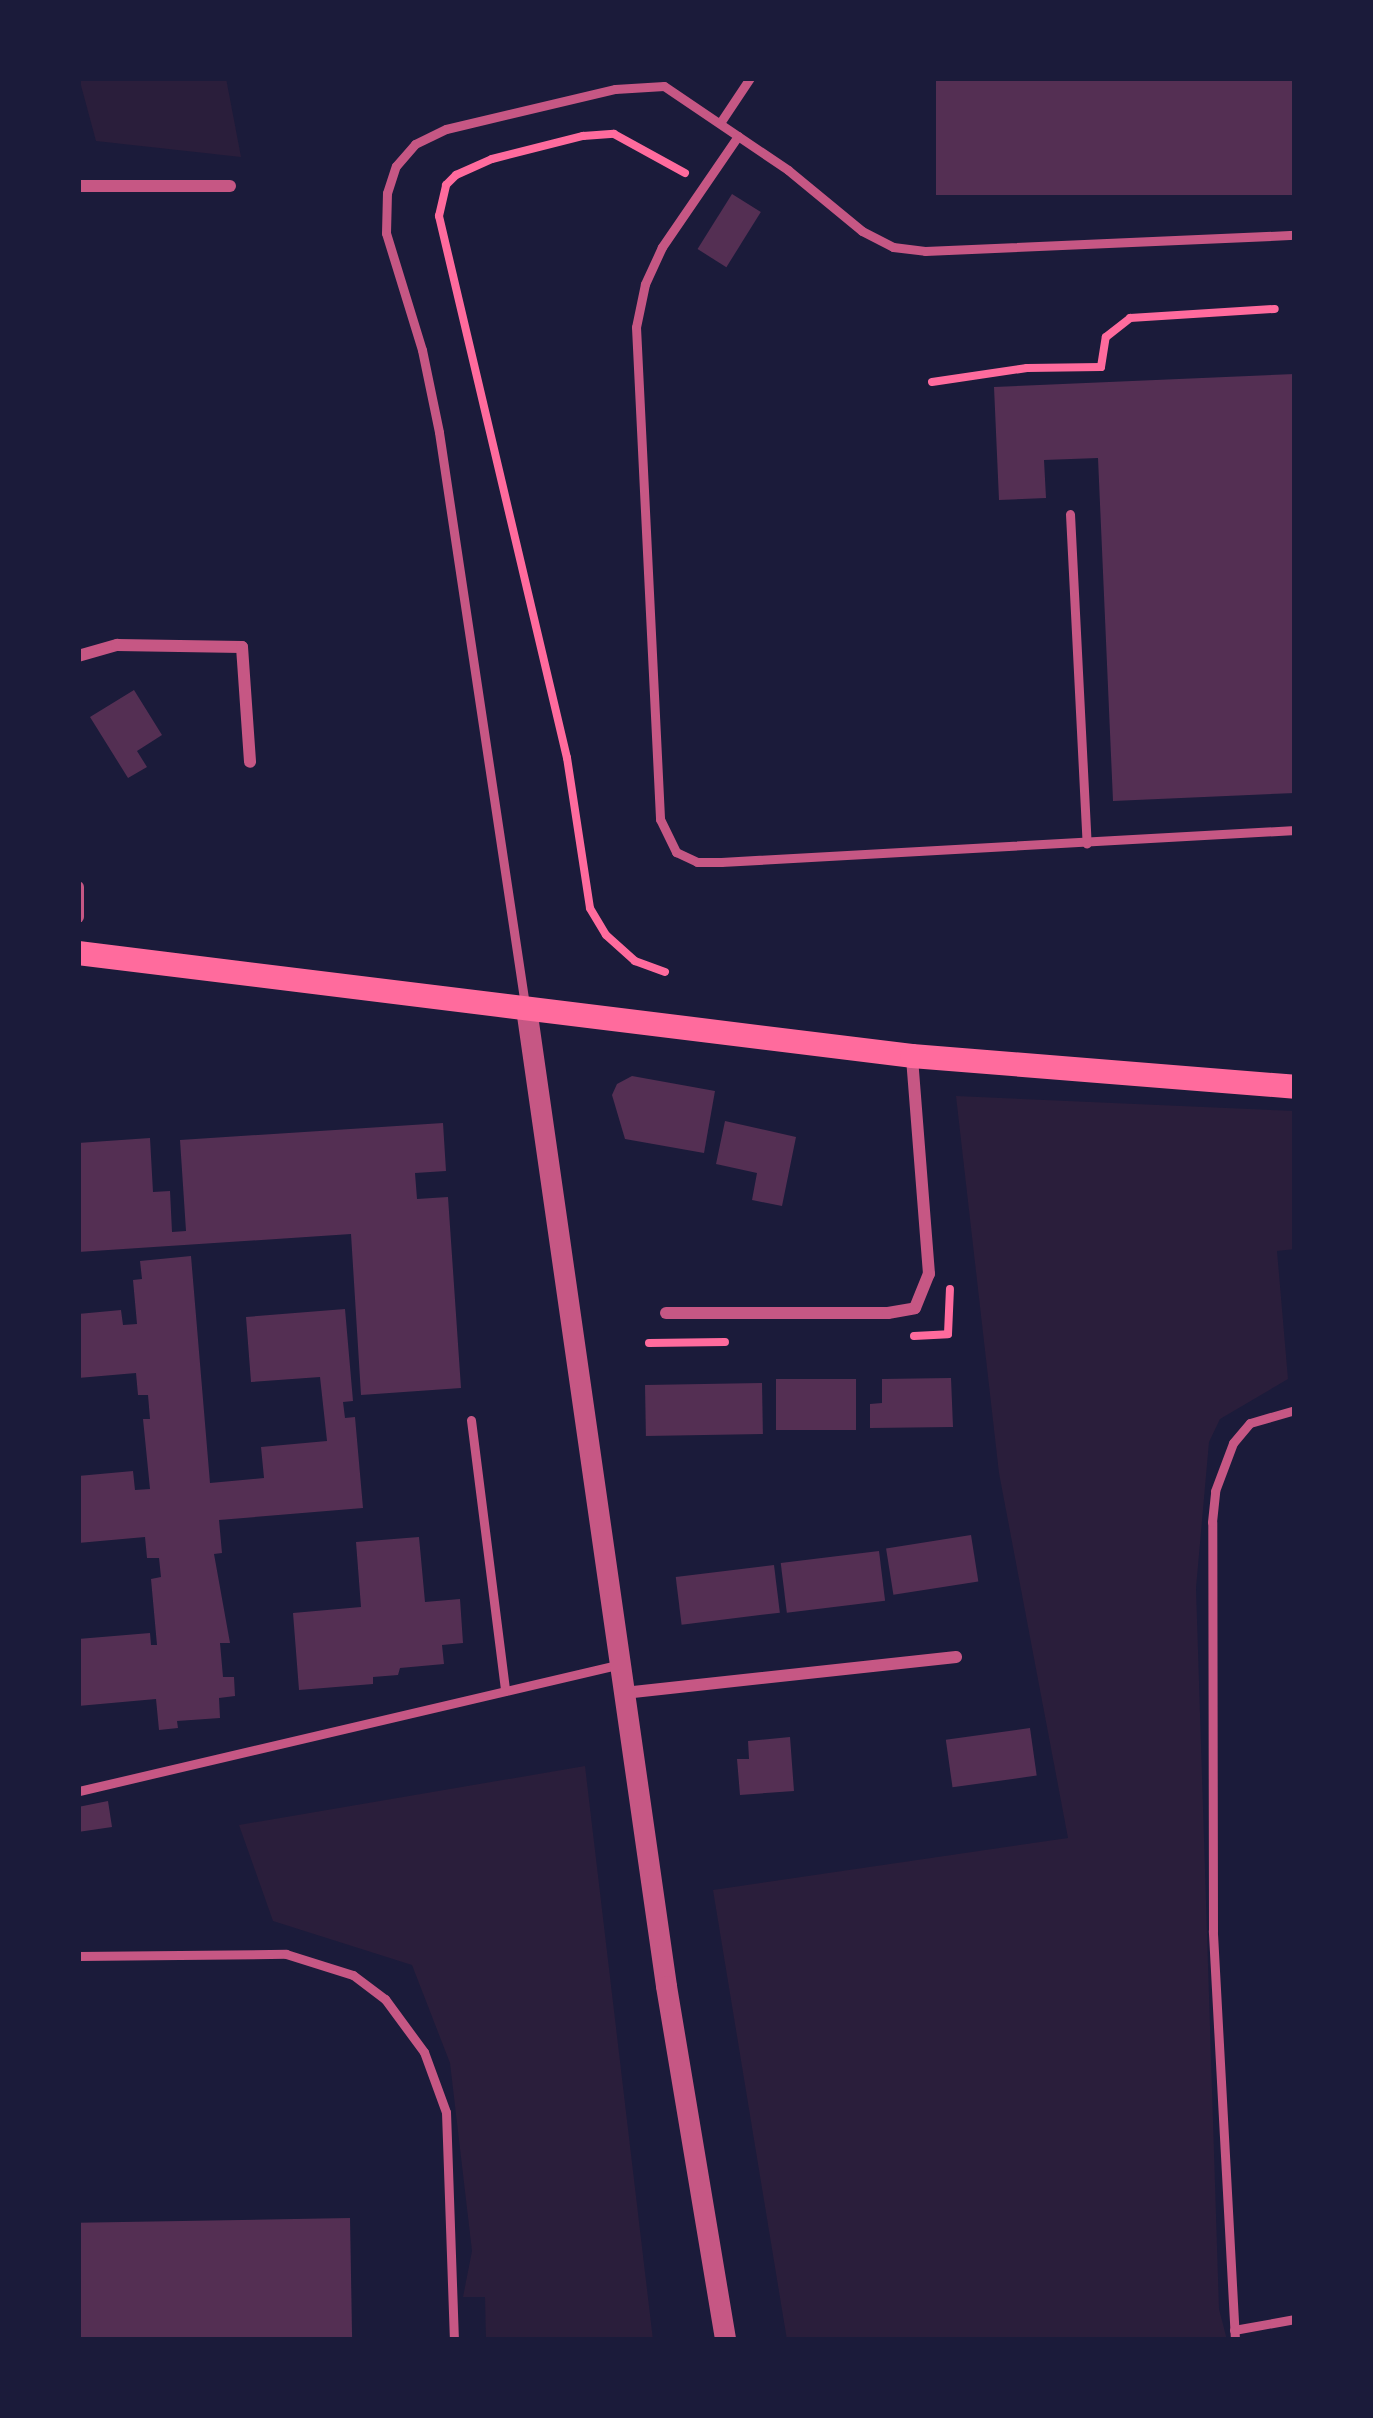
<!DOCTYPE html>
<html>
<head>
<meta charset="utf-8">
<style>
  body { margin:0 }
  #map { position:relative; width:1373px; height:2418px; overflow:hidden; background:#1b1b3a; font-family:"Fira Sans",sans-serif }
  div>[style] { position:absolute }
  .green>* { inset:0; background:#2a1e3b }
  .building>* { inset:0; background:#542f53; transform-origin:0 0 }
  .path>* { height:8px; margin:-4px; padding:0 4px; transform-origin:4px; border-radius:4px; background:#ff6b9d }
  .service>* { height:9px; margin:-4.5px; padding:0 4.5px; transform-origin:4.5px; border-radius:4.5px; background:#c65784 }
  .minor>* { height:12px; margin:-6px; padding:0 6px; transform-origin:6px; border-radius:6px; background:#c65784 }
  .tertiary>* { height:21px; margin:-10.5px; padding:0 10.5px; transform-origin:10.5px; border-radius:10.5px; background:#c65784 }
  .secondary>* { height:24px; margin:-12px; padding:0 12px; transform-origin:12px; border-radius:12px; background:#ff6b9d }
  span { translate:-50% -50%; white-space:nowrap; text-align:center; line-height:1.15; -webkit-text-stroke:9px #1b1b3a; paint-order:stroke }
  .frame { position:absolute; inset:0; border:81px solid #1b1b3a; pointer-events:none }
</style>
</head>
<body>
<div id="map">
  <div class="green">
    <i style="clip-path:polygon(79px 78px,226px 78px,241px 157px,96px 141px)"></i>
    <i style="clip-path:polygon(956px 1096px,1295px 1111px,1295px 1249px,1277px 1251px,1288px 1379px,1220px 1419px,1209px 1442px,1196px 1588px,1219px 2309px,1227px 2340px,787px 2340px,713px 1890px,1068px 1838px,999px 1473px)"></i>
    <i style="clip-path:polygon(585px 1766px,653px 2340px,486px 2340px,485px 2297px,463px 2297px,472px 2251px,450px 2063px,412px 1965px,273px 1921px,239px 1825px)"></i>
  </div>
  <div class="building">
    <i style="left:936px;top:78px;width:359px;height:117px"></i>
    <i style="left:732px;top:194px;width:34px;height:65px;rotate:32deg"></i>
    <i style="clip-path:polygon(1295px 374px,1295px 793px,1113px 801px,1098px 458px,1044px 460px,1046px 498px,999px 500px,994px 387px)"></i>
    <i style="clip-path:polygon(134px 690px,162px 735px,137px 751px,147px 767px,128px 778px,90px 717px)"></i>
    <i style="clip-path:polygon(632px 1076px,715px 1091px,704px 1153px,625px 1139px,612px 1095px,617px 1084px)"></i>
    <i style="clip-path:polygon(725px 1121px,796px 1137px,782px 1206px,752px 1200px,757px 1173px,716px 1164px)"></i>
    <i style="clip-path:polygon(443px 1123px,446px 1171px,415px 1173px,417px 1199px,448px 1197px,461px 1388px,361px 1395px,351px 1234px,78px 1252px,78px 1143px,150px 1138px,153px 1192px,170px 1191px,172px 1232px,186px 1231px,180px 1140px)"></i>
    <i style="clip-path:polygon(191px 1256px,210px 1483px,264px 1478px,261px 1447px,327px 1441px,320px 1377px,251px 1382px,246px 1317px,345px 1309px,353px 1401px,343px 1402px,345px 1418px,355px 1417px,363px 1508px,219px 1520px,222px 1553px,214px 1554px,230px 1643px,220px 1643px,223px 1677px,234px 1677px,235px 1696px,219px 1698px,220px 1718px,177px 1721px,178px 1728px,159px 1730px,156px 1699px,78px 1706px,78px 1639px,150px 1633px,151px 1645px,157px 1645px,151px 1579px,161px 1577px,159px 1558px,147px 1558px,145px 1537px,78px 1543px,78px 1476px,133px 1471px,135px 1490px,150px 1489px,143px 1419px,150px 1419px,148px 1395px,138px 1395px,136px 1373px,78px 1378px,78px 1314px,121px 1310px,123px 1325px,137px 1324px,133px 1280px,142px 1279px,140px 1261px)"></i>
    <i style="clip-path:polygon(951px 1378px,953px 1427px,870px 1428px,870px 1404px,882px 1403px,882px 1379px)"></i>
    <i style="left:856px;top:1379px;width:51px;height:80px;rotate:90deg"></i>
    <i style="left:762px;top:1383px;width:51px;height:117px;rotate:89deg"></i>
    <i style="left:971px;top:1535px;width:47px;height:86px;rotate:81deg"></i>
    <i style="clip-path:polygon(419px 1537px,425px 1602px,460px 1599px,463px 1643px,442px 1645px,444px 1664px,400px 1668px,398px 1675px,373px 1677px,373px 1684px,299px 1690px,293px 1613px,361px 1607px,356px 1542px)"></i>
    <i style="left:879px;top:1551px;width:50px;height:99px;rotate:83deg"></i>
    <i style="left:774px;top:1565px;width:48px;height:99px;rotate:83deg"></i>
    <i style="left:1030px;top:1728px;width:48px;height:85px;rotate:82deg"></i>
    <i style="clip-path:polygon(790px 1737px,794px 1791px,740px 1795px,737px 1759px,749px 1759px,748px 1741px)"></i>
    <i style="clip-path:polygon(108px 1801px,112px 1827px,78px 1832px,78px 1807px)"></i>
    <i style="left:350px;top:2218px;width:122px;height:272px;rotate:89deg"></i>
  </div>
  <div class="path">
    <i style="left:932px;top:382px;width:96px;rotate:-8.4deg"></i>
    <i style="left:1027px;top:368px;width:74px;rotate:-0.8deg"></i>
    <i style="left:1101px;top:367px;width:30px;rotate:-81deg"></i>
    <i style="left:1106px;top:337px;width:31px;rotate:-38deg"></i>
    <i style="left:1130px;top:318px;width:145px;rotate:-3.6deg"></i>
    <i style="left:665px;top:972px;width:32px;rotate:-160deg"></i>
    <i style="left:635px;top:961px;width:39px;rotate:-138deg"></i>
    <i style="left:606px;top:935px;width:31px;rotate:-121deg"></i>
    <i style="left:590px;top:908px;width:152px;rotate:-98.7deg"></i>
    <i style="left:567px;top:758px;width:557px;rotate:-103.29deg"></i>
    <i style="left:439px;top:216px;width:32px;rotate:-77deg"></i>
    <i style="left:446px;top:185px;width:14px;rotate:-45deg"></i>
    <i style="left:456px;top:175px;width:39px;rotate:-24deg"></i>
    <i style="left:492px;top:159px;width:94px;rotate:-14.2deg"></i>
    <i style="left:583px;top:136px;width:31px;rotate:-4deg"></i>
    <i style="left:614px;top:134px;width:81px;rotate:28.8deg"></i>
    <i style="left:914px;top:1336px;width:34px;rotate:-3deg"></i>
    <i style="left:948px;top:1334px;width:45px;rotate:-87.5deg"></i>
    <i style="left:649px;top:1343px;width:76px;rotate:-0.8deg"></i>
  </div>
  <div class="service">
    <i style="left:720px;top:123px;width:54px;rotate:-56.3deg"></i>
    <i style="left:738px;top:136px;width:135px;rotate:124.4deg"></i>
    <i style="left:662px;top:247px;width:41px;rotate:114.7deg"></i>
    <i style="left:645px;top:284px;width:44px;rotate:101.8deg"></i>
    <i style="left:636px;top:327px;width:493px;rotate:87.2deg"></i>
    <i style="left:660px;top:819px;width:37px;rotate:64deg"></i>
    <i style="left:676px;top:852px;width:23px;rotate:25deg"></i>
    <i style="left:697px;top:862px;width:24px"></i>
    <i style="left:721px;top:862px;width:575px;rotate:-3.19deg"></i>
    <i style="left:1070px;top:514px;width:330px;rotate:87.1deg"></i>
    <i style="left:525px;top:1005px;width:579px;rotate:-98.54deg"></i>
    <i style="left:439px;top:432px;width:84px;rotate:-101.7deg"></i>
    <i style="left:422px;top:350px;width:122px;rotate:-107.1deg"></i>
    <i style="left:386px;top:233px;width:40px;rotate:-88.6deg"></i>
    <i style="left:387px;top:193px;width:28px;rotate:-72deg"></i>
    <i style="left:396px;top:166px;width:29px;rotate:-49deg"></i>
    <i style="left:415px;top:144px;width:34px;rotate:-26deg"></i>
    <i style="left:446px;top:129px;width:174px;rotate:-13.3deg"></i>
    <i style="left:615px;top:89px;width:49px;rotate:-3.5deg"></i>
    <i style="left:664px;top:86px;width:150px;rotate:34.1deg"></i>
    <i style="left:788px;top:170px;width:96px;rotate:39.5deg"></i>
    <i style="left:862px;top:231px;width:35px;rotate:27deg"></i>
    <i style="left:893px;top:247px;width:32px;rotate:7deg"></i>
    <i style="left:925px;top:251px;width:370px;rotate:-2.5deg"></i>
    <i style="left:471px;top:1420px;width:273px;rotate:82.8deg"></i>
    <i style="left:79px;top:1791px;width:553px;rotate:-13.18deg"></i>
    <i style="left:78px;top:1956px;width:208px;rotate:-0.6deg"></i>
    <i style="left:286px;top:1954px;width:70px;rotate:17.4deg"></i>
    <i style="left:353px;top:1975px;width:40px;rotate:37deg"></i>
    <i style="left:385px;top:1999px;width:66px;rotate:53.7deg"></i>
    <i style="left:424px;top:2052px;width:64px;rotate:69.9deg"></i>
    <i style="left:446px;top:2112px;width:228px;rotate:88deg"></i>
    <i style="left:1234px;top:2330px;width:62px;rotate:-10.2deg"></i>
    <i style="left:1235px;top:2340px;width:410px;rotate:-93.1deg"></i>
    <i style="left:1213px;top:1931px;width:409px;rotate:-90.1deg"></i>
    <i style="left:1212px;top:1522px;width:31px;rotate:-84deg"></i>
    <i style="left:1215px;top:1491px;width:51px;rotate:-69.4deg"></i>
    <i style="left:1233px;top:1443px;width:26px;rotate:-50deg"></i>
    <i style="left:1250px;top:1423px;width:47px;rotate:-16.1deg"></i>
  </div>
  <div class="minor">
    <i style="left:78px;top:186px;width:152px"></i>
    <i style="left:78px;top:656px;width:41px;rotate:-15.8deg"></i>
    <i style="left:117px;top:645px;width:125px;rotate:0.9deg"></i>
    <i style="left:242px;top:647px;width:115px;rotate:86deg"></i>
    <i style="left:78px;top:887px;width:30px;rotate:90deg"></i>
    <i style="left:666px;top:1313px;width:222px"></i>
    <i style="left:888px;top:1313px;width:27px;rotate:-10deg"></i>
    <i style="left:915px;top:1308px;width:37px;rotate:-68deg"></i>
    <i style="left:929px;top:1274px;width:219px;rotate:-94.5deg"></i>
    <i style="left:624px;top:1693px;width:334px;rotate:-6.2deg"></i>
  </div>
  <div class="tertiary">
    <i style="left:526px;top:1008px;width:988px;rotate:81.85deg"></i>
    <i style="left:666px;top:1986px;width:359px;rotate:80.5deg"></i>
  </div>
  <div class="secondary">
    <i style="left:78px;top:953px;width:840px;rotate:7.04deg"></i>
    <i style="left:912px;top:1056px;width:384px;rotate:4.6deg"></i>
  </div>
  <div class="frame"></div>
</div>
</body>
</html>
